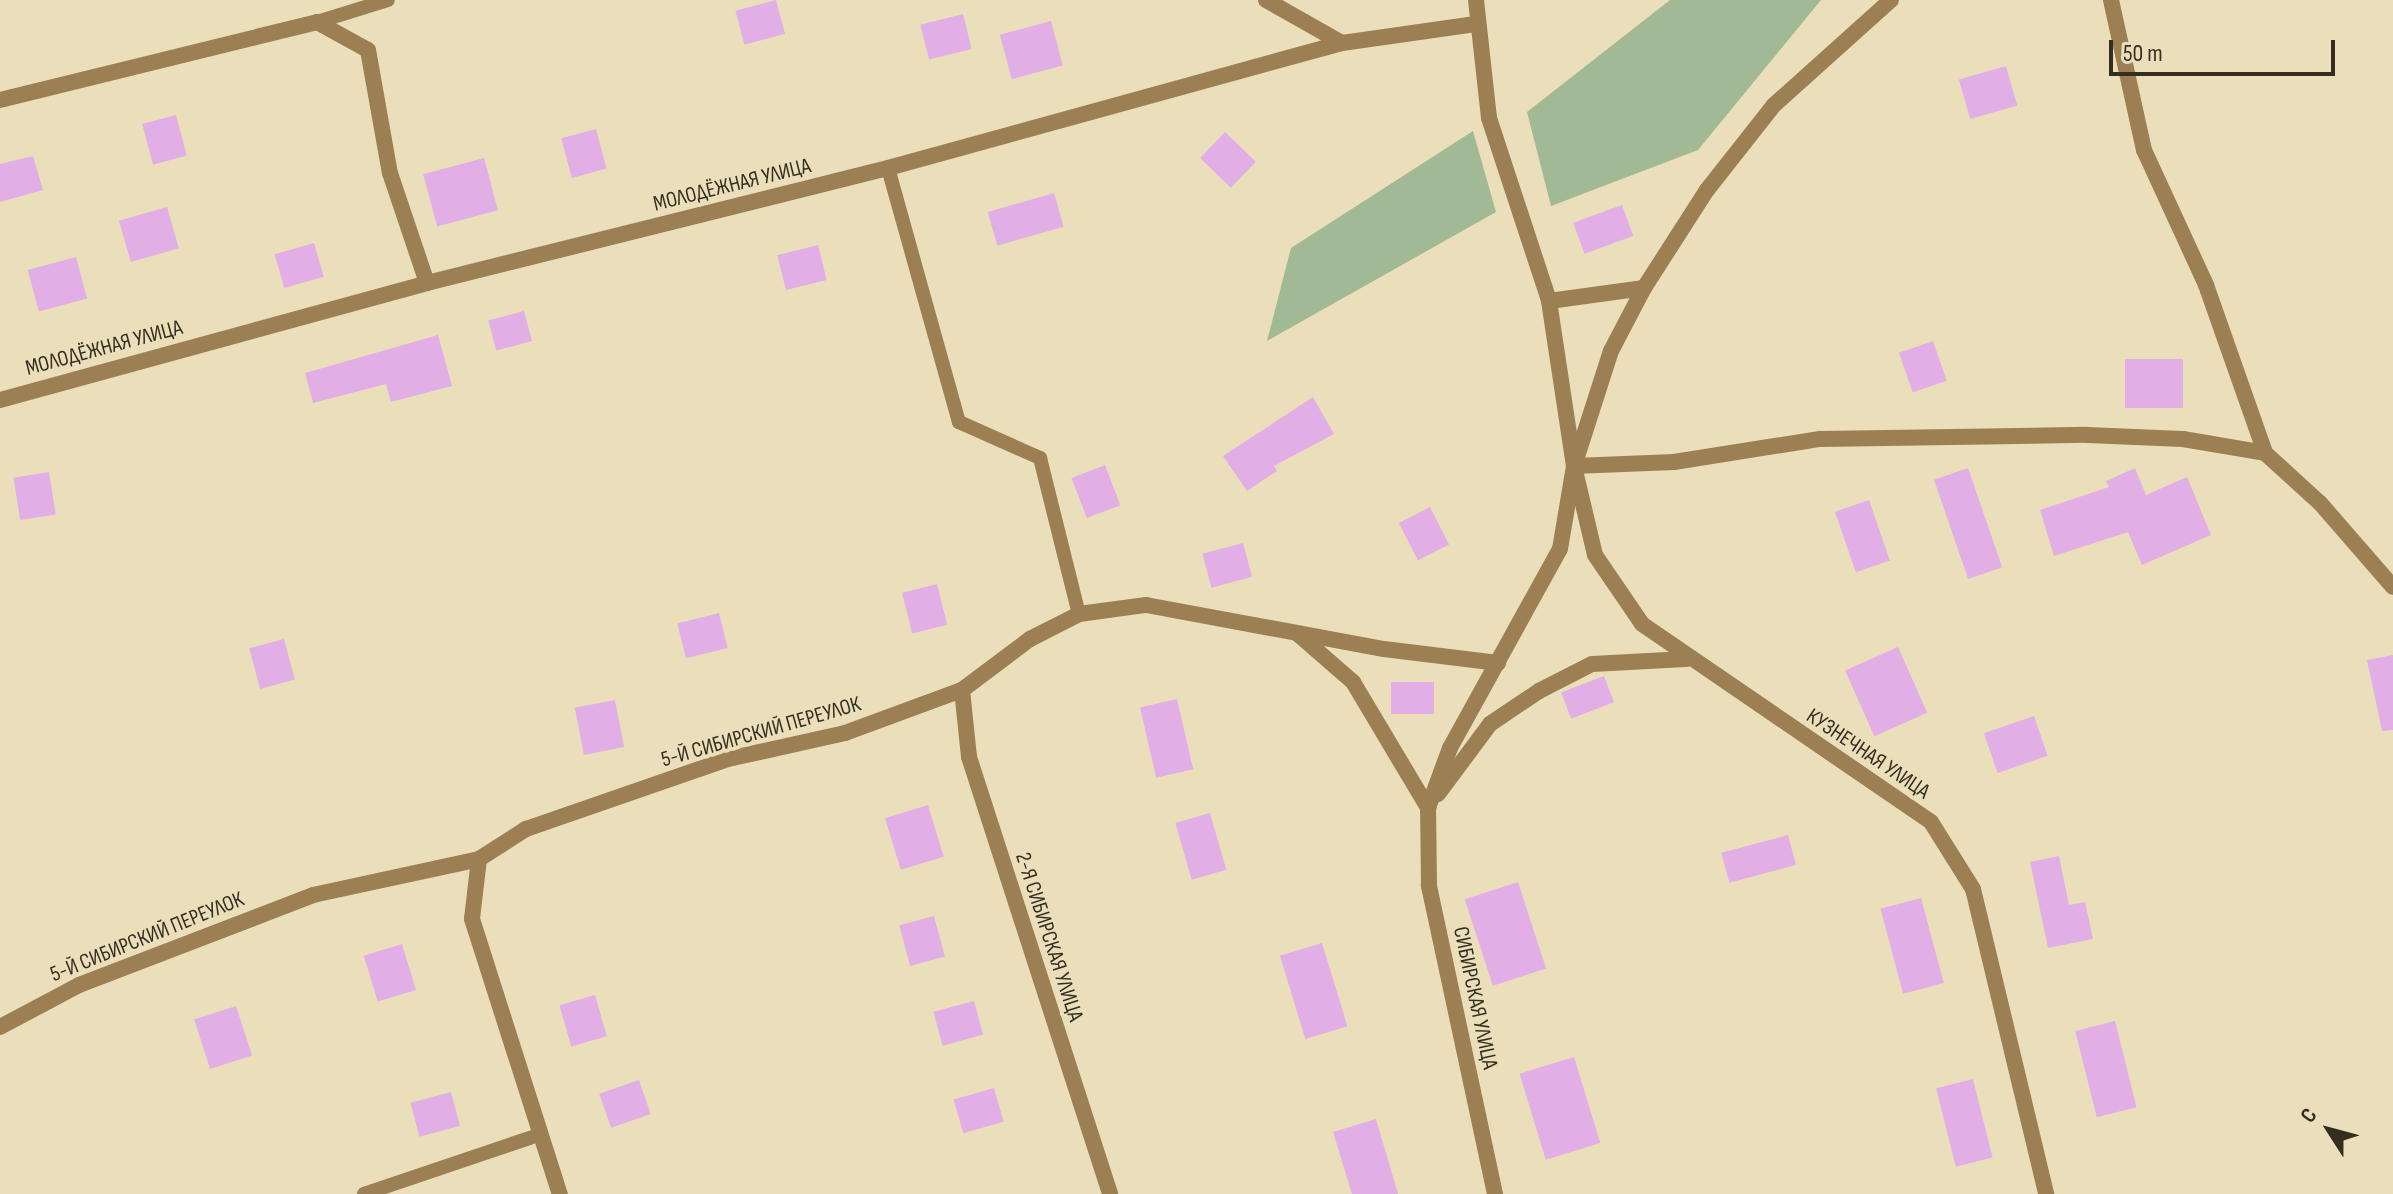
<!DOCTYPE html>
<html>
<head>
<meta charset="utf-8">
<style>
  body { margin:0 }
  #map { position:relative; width:2393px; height:1194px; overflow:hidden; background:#ebdfbb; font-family:"Sofia Sans Condensed",sans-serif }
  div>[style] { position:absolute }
  .green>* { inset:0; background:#a1b994 }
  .building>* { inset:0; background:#e2aee6; transform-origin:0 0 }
  .lane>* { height:14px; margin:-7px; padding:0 7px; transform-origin:7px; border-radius:7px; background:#9c8054 }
  .street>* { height:16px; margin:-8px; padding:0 8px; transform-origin:8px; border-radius:8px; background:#9c8054 }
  span { translate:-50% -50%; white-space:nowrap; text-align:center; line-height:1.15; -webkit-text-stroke:8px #ebdfbb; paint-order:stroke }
  .street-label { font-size:22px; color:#332e20 }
  .north { position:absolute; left:2289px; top:1090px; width:80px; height:80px; -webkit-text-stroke:6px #ebdfbb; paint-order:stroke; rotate:306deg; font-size:22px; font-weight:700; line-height:32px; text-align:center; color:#332e20 }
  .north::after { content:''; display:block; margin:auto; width:28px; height:36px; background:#332e20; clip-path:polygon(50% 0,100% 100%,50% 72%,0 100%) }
  .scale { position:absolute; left:2109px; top:40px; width:226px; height:36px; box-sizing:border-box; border:4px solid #332e20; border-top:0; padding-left:10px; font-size:24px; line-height:28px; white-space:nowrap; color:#332e20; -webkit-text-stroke:6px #ebdfbb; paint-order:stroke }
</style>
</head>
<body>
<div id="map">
  <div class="green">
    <i style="clip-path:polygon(1670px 0,1821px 0,1698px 150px,1551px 206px,1527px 112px)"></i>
    <i style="clip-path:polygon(1473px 131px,1496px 212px,1267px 341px,1291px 248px)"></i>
  </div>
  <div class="building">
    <i style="left:776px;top:0;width:35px;height:42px;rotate:75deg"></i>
    <i style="left:963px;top:14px;width:36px;height:44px;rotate:76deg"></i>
    <i style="left:1051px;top:21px;width:46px;height:53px;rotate:75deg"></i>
    <i style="left:2006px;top:66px;width:41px;height:49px;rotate:74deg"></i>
    <i style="left:176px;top:115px;width:42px;height:35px;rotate:75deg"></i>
    <i style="left:596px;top:129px;width:41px;height:36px;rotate:75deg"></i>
    <i style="left:1225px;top:132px;width:43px;height:36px;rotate:44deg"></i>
    <i style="clip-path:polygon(33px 156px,43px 190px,0 202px,0 164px)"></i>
    <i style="left:484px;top:158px;width:54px;height:63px;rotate:75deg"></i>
    <i style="left:1054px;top:193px;width:35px;height:69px;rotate:74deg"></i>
    <i style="left:1622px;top:205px;width:33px;height:52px;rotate:70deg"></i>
    <i style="left:167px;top:207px;width:43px;height:50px;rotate:74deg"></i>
    <i style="left:314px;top:243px;width:35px;height:41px;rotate:74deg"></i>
    <i style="left:818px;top:245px;width:36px;height:42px;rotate:76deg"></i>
    <i style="left:76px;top:257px;width:43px;height:50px;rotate:75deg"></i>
    <i style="left:524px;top:311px;width:31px;height:37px;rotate:75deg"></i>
    <i style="clip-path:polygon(438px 335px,452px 386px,391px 402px,386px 384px,313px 403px,305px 373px)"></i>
    <i style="left:1933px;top:341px;width:42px;height:36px;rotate:71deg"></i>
    <i style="left:2125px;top:359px;width:58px;height:49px"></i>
    <i style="clip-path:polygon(1313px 397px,1334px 434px,1274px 466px,1277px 471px,1247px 491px,1223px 456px)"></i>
    <i style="left:1105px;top:465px;width:43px;height:36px;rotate:69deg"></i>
    <i style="left:1968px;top:468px;width:105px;height:36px;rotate:71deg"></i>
    <i style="clip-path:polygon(2135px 468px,2146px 495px,2187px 477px,2211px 535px,2142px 565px,2128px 532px,2054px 556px,2040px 510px,2109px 487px,2106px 481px)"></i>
    <i style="left:49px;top:472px;width:43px;height:36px;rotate:81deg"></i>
    <i style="left:1869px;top:500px;width:64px;height:36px;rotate:71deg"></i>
    <i style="left:1430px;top:507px;width:42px;height:35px;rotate:63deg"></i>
    <i style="left:1243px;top:543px;width:35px;height:42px;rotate:75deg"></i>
    <i style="left:937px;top:584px;width:42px;height:36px;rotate:76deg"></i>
    <i style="left:719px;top:613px;width:36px;height:43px;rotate:76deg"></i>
    <i style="left:284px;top:639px;width:42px;height:36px;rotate:75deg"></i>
    <i style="left:1898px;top:647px;width:72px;height:58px;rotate:66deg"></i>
    <i style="clip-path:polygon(2393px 655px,2393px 730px,2382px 731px,2367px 660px)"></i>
    <i style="left:1604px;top:676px;width:28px;height:46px;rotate:69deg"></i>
    <i style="left:1434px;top:682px;width:32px;height:43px;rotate:90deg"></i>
    <i style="left:1177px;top:699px;width:72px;height:38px;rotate:77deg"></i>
    <i style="left:615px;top:700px;width:48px;height:41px;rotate:79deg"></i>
    <i style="left:2034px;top:716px;width:42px;height:53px;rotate:71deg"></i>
    <i style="left:928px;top:805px;width:54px;height:45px;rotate:73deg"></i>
    <i style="left:1210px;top:813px;width:59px;height:36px;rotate:74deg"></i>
    <i style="left:1788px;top:835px;width:31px;height:69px;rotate:75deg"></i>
    <i style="clip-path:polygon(2059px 856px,2069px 905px,2085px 902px,2093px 939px,2048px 948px,2030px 862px)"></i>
    <i style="left:1518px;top:882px;width:91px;height:56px;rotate:72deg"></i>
    <i style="left:1921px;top:898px;width:88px;height:42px;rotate:75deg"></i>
    <i style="left:934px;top:916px;width:42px;height:36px;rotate:75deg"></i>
    <i style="left:1322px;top:943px;width:87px;height:44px;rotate:73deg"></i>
    <i style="left:402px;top:944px;width:48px;height:40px;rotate:73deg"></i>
    <i style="left:595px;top:995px;width:43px;height:37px;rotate:74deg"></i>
    <i style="left:974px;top:1001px;width:35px;height:42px;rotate:75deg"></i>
    <i style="left:236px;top:1006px;width:52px;height:44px;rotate:72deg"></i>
    <i style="left:2115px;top:1021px;width:89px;height:41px;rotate:76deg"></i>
    <i style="left:1574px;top:1057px;width:90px;height:57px;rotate:73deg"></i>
    <i style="left:1973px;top:1079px;width:81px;height:38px;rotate:76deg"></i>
    <i style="left:639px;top:1080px;width:36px;height:42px;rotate:71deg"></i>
    <i style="left:994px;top:1088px;width:35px;height:42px;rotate:74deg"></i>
    <i style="left:451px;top:1092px;width:35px;height:42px;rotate:75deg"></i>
    <i style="clip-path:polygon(1376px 1119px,1398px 1194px,1352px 1194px,1333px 1132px)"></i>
  </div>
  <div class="lane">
    <i style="left:317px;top:22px;width:74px;rotate:-17.2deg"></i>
    <i style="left:888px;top:168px;width:264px;rotate:74.4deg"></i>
    <i style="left:959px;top:422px;width:89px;rotate:24deg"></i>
    <i style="left:1040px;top:458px;width:161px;rotate:76deg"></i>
    <i style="left:364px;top:1194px;width:187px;rotate:-18.7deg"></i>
  </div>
  <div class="street">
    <i style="left:1266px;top:0;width:87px;rotate:29.5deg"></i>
    <i style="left:1476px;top:0;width:119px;rotate:83.7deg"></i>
    <i style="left:1489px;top:118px;width:193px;rotate:71.8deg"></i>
    <i style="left:1549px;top:301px;width:167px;rotate:81.4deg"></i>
    <i style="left:1574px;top:466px;width:91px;rotate:76.7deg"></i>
    <i style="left:1595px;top:555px;width:83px;rotate:55.7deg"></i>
    <i style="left:1642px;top:624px;width:350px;rotate:34.4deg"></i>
    <i style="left:1931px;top:822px;width:79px;rotate:57.9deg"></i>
    <i style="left:1973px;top:889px;width:314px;rotate:76.5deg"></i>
    <i style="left:2111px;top:0;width:154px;rotate:77.6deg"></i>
    <i style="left:2144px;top:150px;width:149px;rotate:65.3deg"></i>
    <i style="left:2206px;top:285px;width:178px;rotate:70.6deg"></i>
    <i style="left:2265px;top:453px;width:74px;rotate:42.3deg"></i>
    <i style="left:2320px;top:503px;width:111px;rotate:49deg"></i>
    <i style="left:0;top:100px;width:326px;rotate:-13.8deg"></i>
    <i style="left:317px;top:22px;width:58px;rotate:28.8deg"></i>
    <i style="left:368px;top:50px;width:125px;rotate:79.9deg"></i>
    <i style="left:390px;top:173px;width:116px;rotate:71.4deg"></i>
    <i style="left:1549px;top:301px;width:96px;rotate:-7.8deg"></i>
    <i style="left:0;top:400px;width:443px;rotate:-15.3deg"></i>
    <i style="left:427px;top:283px;width:475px;rotate:-14deg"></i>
    <i style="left:888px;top:168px;width:471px;rotate:-15.4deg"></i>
    <i style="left:1342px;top:43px;width:135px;rotate:-8.1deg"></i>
    <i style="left:1574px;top:466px;width:100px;rotate:-2.3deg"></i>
    <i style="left:1674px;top:462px;width:148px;rotate:-9deg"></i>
    <i style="left:1820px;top:439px;width:267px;rotate:-0.9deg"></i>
    <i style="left:2087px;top:435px;width:96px;rotate:2.4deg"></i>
    <i style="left:2183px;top:439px;width:83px;rotate:9.7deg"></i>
    <i style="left:1299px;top:635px;width:72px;rotate:41deg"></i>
    <i style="left:1353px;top:682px;width:147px;rotate:59.2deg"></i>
    <i style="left:962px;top:690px;width:67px;rotate:84deg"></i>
    <i style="left:969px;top:757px;width:459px;rotate:72.1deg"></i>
    <i style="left:1438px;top:794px;width:87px;rotate:-53.4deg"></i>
    <i style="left:1490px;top:724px;width:59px;rotate:-34deg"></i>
    <i style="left:1539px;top:691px;width:59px;rotate:-27deg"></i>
    <i style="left:1592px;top:664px;width:94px;rotate:-3deg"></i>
    <i style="left:479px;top:859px;width:60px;rotate:96.7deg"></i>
    <i style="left:472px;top:919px;width:289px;rotate:72.3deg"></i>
    <i style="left:0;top:1027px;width:89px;rotate:-28deg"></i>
    <i style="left:79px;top:985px;width:251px;rotate:-21deg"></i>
    <i style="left:313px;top:895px;width:170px;rotate:-12.2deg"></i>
    <i style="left:479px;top:859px;width:56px;rotate:-32.6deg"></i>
    <i style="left:526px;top:829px;width:214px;rotate:-19.1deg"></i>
    <i style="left:728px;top:759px;width:120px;rotate:-12.5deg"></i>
    <i style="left:845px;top:733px;width:125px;rotate:-20.2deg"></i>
    <i style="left:962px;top:690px;width:85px;rotate:-36.9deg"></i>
    <i style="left:1030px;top:639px;width:55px;rotate:-27deg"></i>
    <i style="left:1079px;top:614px;width:68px;rotate:-7.7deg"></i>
    <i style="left:1146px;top:605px;width:242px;rotate:10.5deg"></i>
    <i style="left:1384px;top:649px;width:115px;rotate:7deg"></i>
    <i style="left:1495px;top:1194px;width:316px;rotate:-102.1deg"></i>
    <i style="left:1429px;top:885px;width:77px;rotate:-90.7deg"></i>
    <i style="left:1428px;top:808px;width:64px;rotate:-69.9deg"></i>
    <i style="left:1450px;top:748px;width:227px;rotate:-61.1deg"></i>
    <i style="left:1560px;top:549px;width:84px;rotate:-80.4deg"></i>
    <i style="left:1574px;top:466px;width:121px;rotate:-72.2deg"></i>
    <i style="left:1611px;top:351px;width:71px;rotate:-62.4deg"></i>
    <i style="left:1644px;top:288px;width:117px;rotate:-57.3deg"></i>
    <i style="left:1707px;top:190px;width:108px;rotate:-51.8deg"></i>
    <i style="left:1774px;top:105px;width:157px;rotate:-41.9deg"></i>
  </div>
  <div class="street-label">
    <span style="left:732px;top:185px;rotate:-14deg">МОЛОДЁЖНАЯ УЛИЦА</span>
    <span style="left:104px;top:348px;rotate:-15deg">МОЛОДЁЖНАЯ УЛИЦА</span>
    <span style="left:761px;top:732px;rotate:-16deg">5-Й СИБИРСКИЙ ПЕРЕУЛОК</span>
    <span style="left:1868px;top:754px;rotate:34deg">КУЗНЕЧНАЯ УЛИЦА</span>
    <span style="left:147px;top:937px;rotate:-22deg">5-Й СИБИРСКИЙ ПЕРЕУЛОК</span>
    <span style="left:1049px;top:937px;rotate:72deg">2-Я СИБИРСКАЯ УЛИЦА</span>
    <span style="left:1475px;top:998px;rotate:78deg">СИБИРСКАЯ УЛИЦА</span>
  </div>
  <div class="north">С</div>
  <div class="scale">50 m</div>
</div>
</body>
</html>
